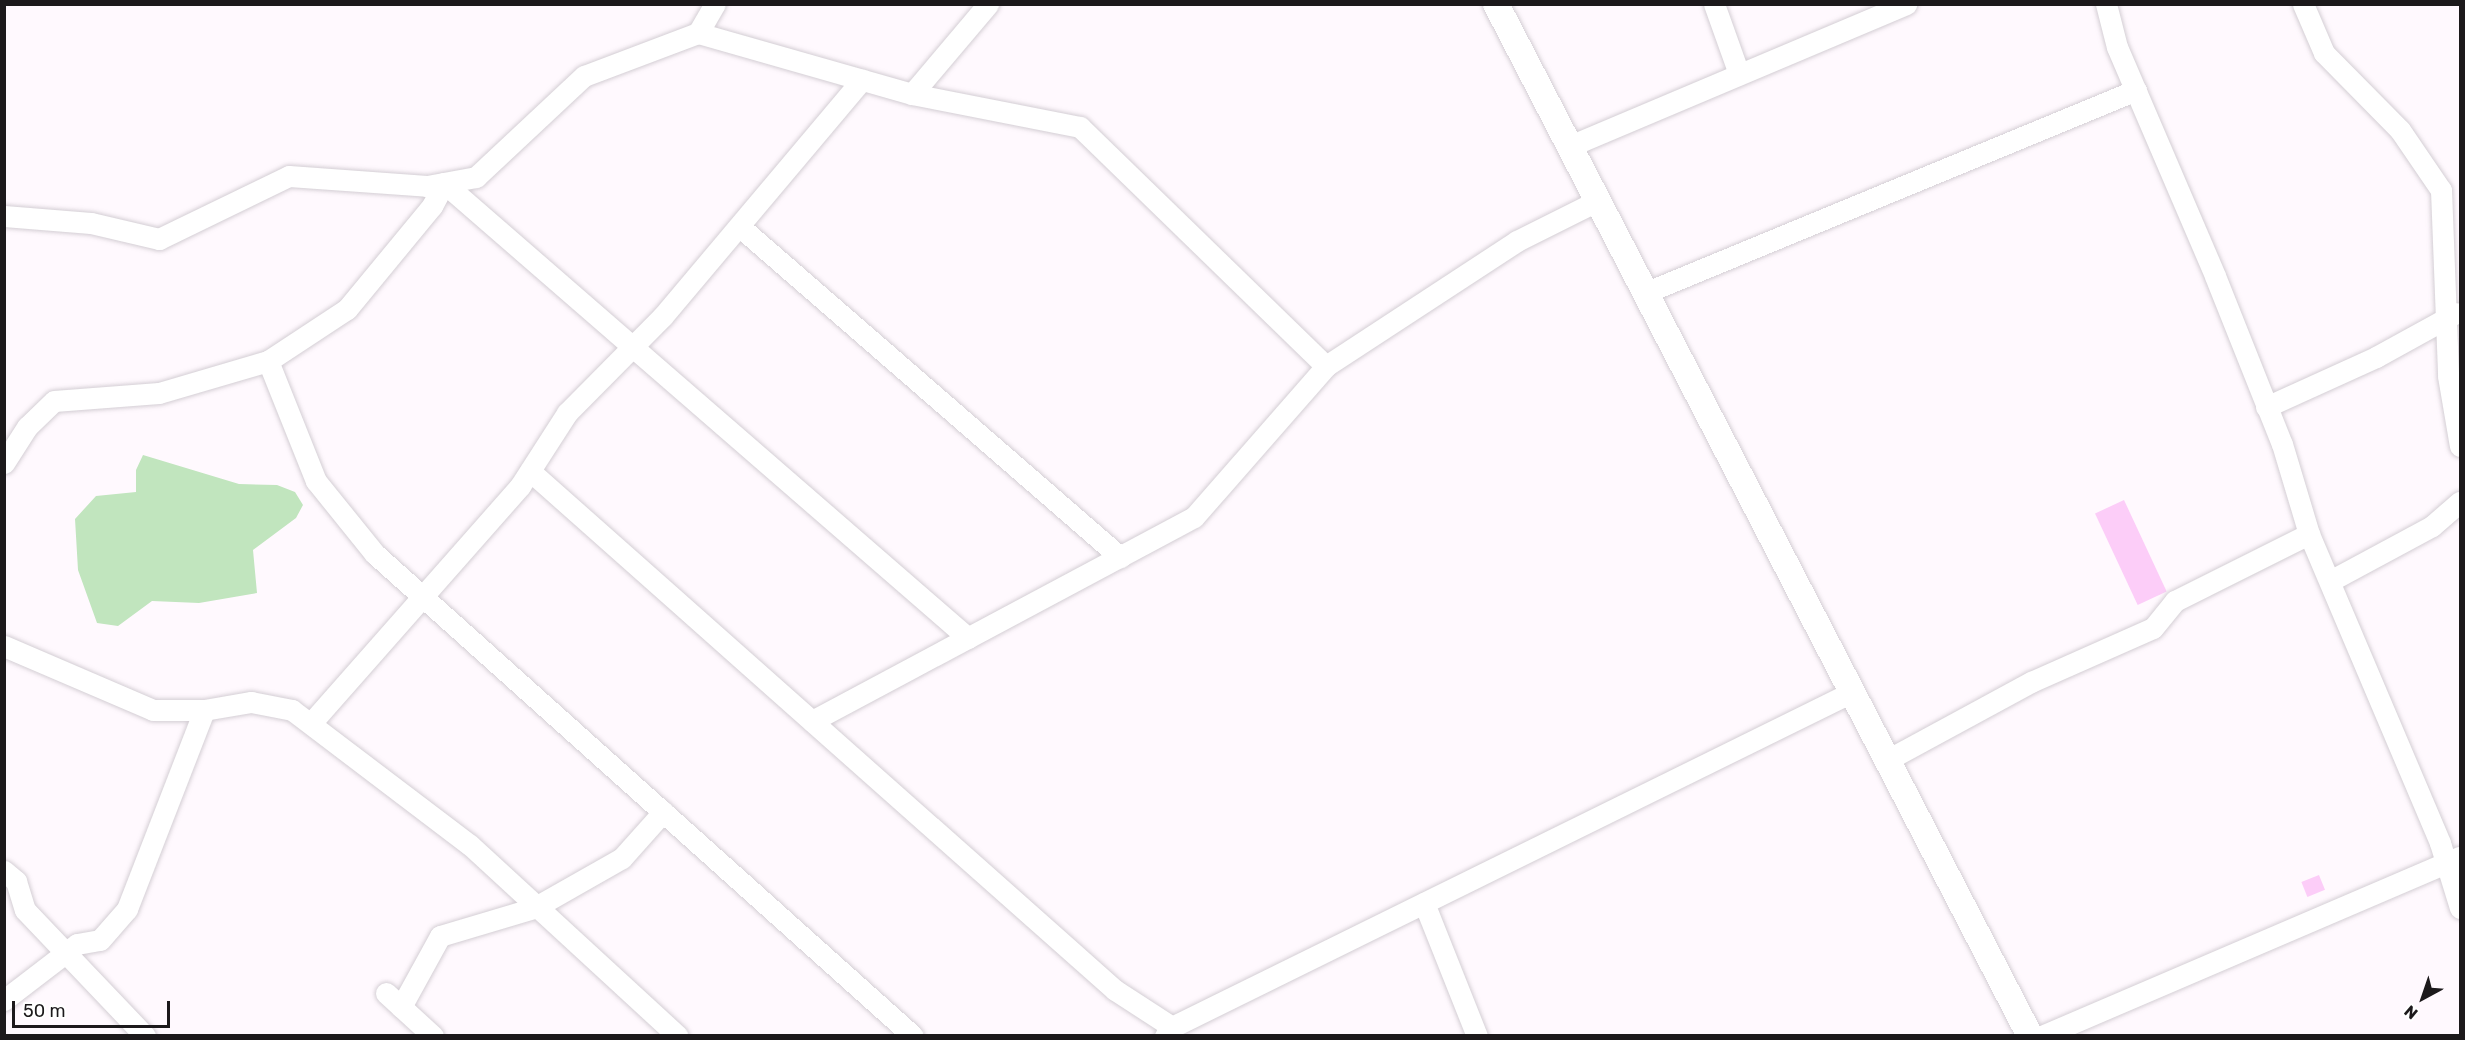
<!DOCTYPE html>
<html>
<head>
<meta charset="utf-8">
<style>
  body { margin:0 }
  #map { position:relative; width:2465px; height:1040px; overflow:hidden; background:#fff9fe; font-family:Rubik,sans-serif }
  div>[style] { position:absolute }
  .green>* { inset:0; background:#c1e5be }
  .building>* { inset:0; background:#fccdf8; transform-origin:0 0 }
  .roads { filter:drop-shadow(0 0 2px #d4ced4) drop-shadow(0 0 2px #d4ced4) }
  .minor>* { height:21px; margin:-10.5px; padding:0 10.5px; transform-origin:10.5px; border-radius:10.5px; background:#fff }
  .tertiary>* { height:26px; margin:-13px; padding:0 13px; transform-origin:13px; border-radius:13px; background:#fff }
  span { translate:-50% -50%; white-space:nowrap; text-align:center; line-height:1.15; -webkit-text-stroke:5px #fff; paint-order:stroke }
  .frame { position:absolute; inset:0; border:6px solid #1c191b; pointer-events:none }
  .north { position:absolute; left:2393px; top:968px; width:60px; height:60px; -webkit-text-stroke:4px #fff; paint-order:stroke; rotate:220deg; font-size:16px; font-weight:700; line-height:24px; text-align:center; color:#1c191b }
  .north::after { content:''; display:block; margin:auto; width:21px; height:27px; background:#1c191b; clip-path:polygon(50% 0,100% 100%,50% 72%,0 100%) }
  .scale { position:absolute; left:12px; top:1001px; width:158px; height:27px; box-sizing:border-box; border:3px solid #1c191b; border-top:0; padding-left:8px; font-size:18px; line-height:21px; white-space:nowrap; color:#1c191b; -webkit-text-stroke:4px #fff; paint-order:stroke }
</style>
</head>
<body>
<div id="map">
  <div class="green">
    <i style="clip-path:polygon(143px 455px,239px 484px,277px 485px,295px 492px,303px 505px,296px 518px,253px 550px,257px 593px,199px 603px,152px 601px,118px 626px,97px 623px,78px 570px,75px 519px,96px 496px,136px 492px,136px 470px)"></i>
  </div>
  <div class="building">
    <i style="left:2124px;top:500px;width:101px;height:32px;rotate:65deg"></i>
    <i style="left:2319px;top:875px;width:16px;height:19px;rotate:68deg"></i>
  </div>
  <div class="roads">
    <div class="minor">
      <i style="left:1714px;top:4px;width:74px;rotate:70.3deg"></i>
      <i style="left:2106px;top:4px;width:44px;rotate:75.7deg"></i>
      <i style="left:2117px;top:47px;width:249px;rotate:66.8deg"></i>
      <i style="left:2215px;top:276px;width:181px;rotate:68.3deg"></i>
      <i style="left:2282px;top:444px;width:94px;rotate:73.3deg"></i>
      <i style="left:2309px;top:534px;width:336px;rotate:67deg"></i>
      <i style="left:2440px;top:843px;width:68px;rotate:72.9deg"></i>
      <i style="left:2303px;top:4px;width:53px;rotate:66.8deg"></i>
      <i style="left:2324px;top:53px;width:108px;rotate:45.4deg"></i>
      <i style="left:2400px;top:130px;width:73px;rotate:55.7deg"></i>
      <i style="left:2441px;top:190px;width:186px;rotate:87.8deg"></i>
      <i style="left:2448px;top:376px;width:71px;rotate:80.3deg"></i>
      <i style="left:698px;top:33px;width:34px;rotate:-60deg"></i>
      <i style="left:912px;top:94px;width:118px;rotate:-49.8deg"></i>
      <i style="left:1570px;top:146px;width:365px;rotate:-22.9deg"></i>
      <i style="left:4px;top:216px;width:87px;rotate:4.6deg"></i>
      <i style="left:91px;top:223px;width:70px;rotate:13.2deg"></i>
      <i style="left:159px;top:239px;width:144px;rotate:-25.9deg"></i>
      <i style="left:289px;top:176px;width:138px;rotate:4.1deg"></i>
      <i style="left:427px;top:186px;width:50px;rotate:-10.4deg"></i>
      <i style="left:476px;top:177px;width:148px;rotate:-43.1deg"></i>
      <i style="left:584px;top:76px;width:122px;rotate:-20.7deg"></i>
      <i style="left:698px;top:33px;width:223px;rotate:15.9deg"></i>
      <i style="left:912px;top:94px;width:171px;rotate:11.1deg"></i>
      <i style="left:1080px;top:127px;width:343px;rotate:44.2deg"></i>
      <i style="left:1326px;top:366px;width:228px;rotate:-33.2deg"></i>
      <i style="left:1517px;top:241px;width:92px;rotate:-26.6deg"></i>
      <i style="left:739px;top:226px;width:505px;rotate:40.98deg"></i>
      <i style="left:1647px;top:292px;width:529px;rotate:-22.44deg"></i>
      <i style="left:268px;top:361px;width:129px;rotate:68.2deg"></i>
      <i style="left:316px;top:481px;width:94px;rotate:51.1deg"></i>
      <i style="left:375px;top:554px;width:722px;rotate:41.86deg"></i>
      <i style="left:2266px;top:407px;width:121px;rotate:-24.4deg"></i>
      <i style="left:2376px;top:357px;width:91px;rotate:-28.8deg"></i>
      <i style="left:4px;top:463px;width:43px;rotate:-57.4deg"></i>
      <i style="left:27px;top:427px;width:37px;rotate:-44deg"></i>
      <i style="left:54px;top:401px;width:105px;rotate:-4.4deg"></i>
      <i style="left:159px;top:393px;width:114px;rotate:-16.4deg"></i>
      <i style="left:268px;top:361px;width:95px;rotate:-33.4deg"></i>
      <i style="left:347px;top:309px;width:134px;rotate:-50.5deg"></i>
      <i style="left:432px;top:206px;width:26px;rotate:-62deg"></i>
      <i style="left:444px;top:183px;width:694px;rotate:40.97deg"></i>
      <i style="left:530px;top:471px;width:782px;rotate:41.58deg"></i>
      <i style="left:1115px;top:990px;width:68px;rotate:33deg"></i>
      <i style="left:2330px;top:581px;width:116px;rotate:-28.3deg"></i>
      <i style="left:2432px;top:526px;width:37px;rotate:-41deg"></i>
      <i style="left:4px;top:646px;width:162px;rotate:23.2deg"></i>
      <i style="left:153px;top:710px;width:51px"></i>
      <i style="left:204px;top:710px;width:48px;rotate:-9.7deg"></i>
      <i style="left:251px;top:702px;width:42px;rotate:11deg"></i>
      <i style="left:292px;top:710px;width:223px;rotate:37.2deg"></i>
      <i style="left:470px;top:845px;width:282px;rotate:42.6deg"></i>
      <i style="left:812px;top:721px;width:433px;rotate:-28.1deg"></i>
      <i style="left:1194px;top:517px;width:201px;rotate:-48.8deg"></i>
      <i style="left:312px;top:722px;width:315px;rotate:-48.6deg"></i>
      <i style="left:520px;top:486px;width:87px;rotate:-57.2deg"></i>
      <i style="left:567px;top:413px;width:136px;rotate:-45.3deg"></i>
      <i style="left:663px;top:316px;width:309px;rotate:-49.9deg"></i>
      <i style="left:1889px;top:759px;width:162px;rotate:-28.5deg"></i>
      <i style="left:2031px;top:682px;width:133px;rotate:-23.9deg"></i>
      <i style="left:2153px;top:628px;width:35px;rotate:-51deg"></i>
      <i style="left:2175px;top:601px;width:150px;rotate:-26.6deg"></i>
      <i style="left:4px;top:871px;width:16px;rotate:40deg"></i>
      <i style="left:16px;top:881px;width:30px;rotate:73deg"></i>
      <i style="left:25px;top:910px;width:174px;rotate:46.4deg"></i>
      <i style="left:1424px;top:903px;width:143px;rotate:68.3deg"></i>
      <i style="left:386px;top:993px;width:64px;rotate:42.5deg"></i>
      <i style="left:4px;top:1000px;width:92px;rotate:-37.5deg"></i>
      <i style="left:77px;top:944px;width:23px;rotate:-10deg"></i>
      <i style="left:100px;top:940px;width:41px;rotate:-48.9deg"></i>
      <i style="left:127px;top:909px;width:213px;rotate:-68.8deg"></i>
      <i style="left:401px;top:1007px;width:81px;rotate:-61.2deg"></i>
      <i style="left:440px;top:936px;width:98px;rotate:-16.6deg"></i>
      <i style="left:534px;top:908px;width:101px;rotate:-29.6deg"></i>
      <i style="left:622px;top:858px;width:62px;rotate:-48.3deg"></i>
      <i style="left:1165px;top:1036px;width:11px;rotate:-52deg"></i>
      <i style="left:1172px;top:1027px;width:760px;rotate:-26.23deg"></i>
      <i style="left:2042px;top:1036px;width:455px;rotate:-23.2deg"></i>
    </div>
    <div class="tertiary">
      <i style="left:1496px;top:4px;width:1162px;rotate:62.64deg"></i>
    </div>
  </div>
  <div class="frame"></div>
  <div class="north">N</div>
  <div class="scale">50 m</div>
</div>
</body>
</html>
